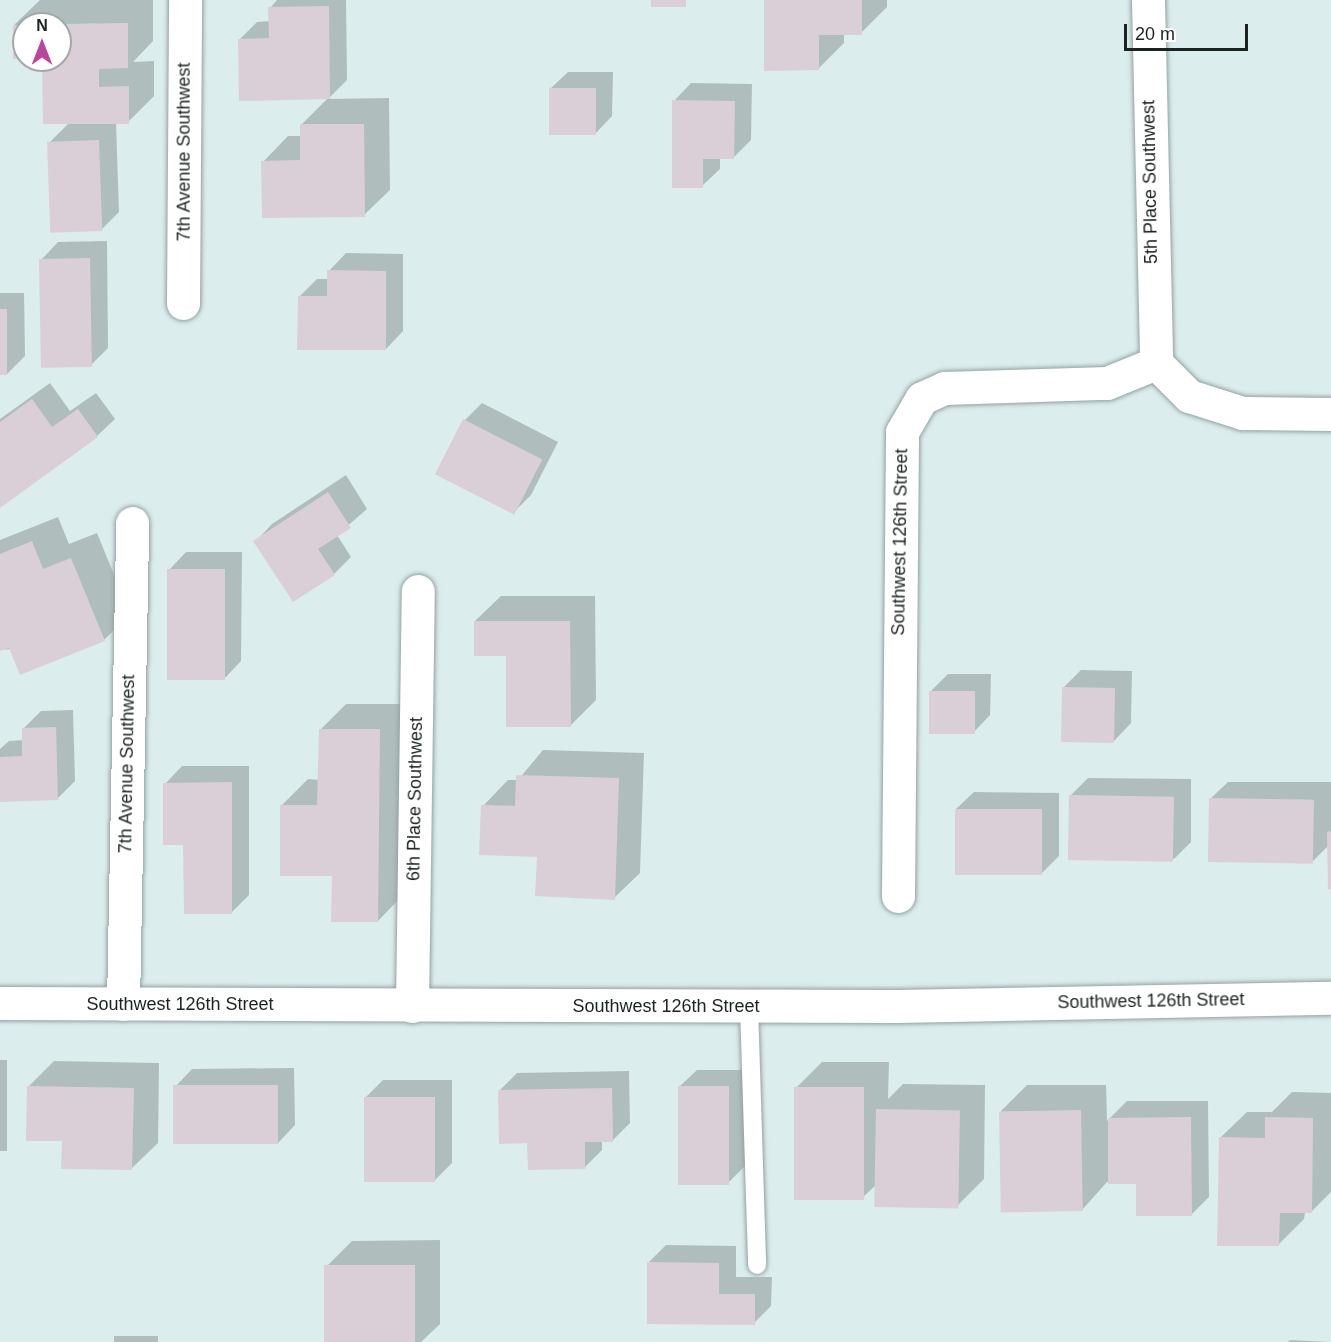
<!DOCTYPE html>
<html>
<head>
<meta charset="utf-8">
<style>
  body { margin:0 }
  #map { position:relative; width:1331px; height:1342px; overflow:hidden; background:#dceded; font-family:Helvetica,sans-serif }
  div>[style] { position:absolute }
  .shadow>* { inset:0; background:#0003; transform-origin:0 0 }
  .building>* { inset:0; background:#dbcfd7; transform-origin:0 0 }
  .roads { filter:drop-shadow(0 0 2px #93a2a2) drop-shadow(0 0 2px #93a2a2) }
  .lane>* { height:18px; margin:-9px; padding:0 9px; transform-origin:9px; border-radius:9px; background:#fff }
  .street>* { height:33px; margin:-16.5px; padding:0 16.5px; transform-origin:16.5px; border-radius:16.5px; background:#fff }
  span { translate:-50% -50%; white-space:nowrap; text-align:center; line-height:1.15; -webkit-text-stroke:5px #fff; paint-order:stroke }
  .street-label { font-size:18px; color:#1c2222 }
  .north { position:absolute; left:12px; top:12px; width:60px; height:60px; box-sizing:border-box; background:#fff; border:2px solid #a4a7a7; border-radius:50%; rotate:0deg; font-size:16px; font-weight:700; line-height:24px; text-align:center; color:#1c2222 }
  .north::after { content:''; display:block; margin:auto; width:21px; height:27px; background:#bb469d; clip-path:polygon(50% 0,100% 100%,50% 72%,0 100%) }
  .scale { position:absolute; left:1124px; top:24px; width:124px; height:27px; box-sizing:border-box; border:3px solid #1c2222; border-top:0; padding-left:8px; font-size:18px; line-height:21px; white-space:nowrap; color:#1c2222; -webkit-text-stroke:4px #fff; paint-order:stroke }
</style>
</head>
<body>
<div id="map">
  <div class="shadow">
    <i style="clip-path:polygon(40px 0,153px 0,153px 41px,133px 62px,154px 61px,154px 96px,128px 122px,116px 122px,119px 212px,102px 229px,49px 143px,69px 123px,44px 60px,60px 60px,60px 24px,24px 24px,24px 57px,14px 25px)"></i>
    <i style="clip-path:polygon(277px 0,346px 0,347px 80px,328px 99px,389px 98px,390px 190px,364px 215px,263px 162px,288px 136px,301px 136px,301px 125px,328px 98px,240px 39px,257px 22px,270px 21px,270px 8px)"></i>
    <i style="clip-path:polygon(766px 0,887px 0,887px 7px,861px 33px,844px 33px,844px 43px,818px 69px)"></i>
    <i style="clip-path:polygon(568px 72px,613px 72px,612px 116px,595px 134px,550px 89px)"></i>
    <i style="clip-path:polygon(691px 83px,752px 84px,751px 140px,734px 157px,720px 157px,720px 169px,702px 186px,674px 101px)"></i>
    <i style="clip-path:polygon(107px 241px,108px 348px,91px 365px,41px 260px,58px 242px)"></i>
    <i style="clip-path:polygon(346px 253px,403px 254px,403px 331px,386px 349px,299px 297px,317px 279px,329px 279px,329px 271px)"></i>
    <i style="clip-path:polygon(0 293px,24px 293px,25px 356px,7px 374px,0 374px)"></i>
    <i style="clip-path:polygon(50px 383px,70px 411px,96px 393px,115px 419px,97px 436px,0 506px,0 419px)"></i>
    <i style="clip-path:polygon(482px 403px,558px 442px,531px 495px,513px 513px,465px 420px)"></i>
    <i style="clip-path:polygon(346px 475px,367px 509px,337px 535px,351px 557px,334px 574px,255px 542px,272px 524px)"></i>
    <i style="clip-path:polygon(58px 517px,69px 544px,97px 533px,130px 614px,104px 640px,0 650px,0 540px)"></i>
    <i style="clip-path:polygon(186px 552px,242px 552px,241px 661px,224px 679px,169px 570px)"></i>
    <i style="clip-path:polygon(501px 596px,595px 596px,596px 700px,570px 726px,475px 621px)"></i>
    <i style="clip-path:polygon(1081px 670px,1132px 671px,1131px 723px,1114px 741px,1063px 688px)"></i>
    <i style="clip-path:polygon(948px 674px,991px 674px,990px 715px,973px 733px,931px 691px)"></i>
    <i style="clip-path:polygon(346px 704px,406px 704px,403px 895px,378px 921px,333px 875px,282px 805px,308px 779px,319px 780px,320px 730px)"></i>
    <i style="clip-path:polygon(73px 710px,75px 781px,58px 798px,0 801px,0 749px,9px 741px,24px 740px,23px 729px,41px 711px)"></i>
    <i style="clip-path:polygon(543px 750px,644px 753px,640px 873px,614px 898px,538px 856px,483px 806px,508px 780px,518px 780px)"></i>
    <i style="clip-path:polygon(182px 766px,249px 766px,249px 895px,231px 913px,184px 843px,165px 784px)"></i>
    <i style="clip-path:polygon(1088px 778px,1191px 779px,1191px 842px,1174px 859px,1070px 796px)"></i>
    <i style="clip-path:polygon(1228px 782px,1331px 782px,1331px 888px,1329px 845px,1313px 861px,1210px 799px)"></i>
    <i style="clip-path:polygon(974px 792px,1059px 793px,1059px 856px,1041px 874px,956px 809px)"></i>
    <i style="left:0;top:1060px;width:7px;height:91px"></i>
    <i style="clip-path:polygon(54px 1061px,159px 1063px,158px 1143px,132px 1168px,63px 1139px,29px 1086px)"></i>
    <i style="clip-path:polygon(822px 1062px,889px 1062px,888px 1099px,903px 1084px,985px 1085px,984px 1179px,958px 1205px,877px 1184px,862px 1198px,796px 1088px)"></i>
    <i style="clip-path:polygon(294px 1068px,295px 1125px,278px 1143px,175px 1087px,192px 1069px)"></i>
    <i style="clip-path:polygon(697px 1070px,746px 1070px,745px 1166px,727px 1184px,679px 1087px)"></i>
    <i style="clip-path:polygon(629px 1071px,630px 1123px,613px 1140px,602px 1140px,602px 1150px,584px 1168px,529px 1141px,500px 1090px,517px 1073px)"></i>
    <i style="clip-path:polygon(383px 1080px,452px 1080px,452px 1163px,435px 1180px,366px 1097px)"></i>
    <i style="clip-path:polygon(1027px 1085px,1106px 1085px,1107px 1121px,1127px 1101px,1208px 1101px,1209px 1197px,1191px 1215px,1138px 1182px,1107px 1182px,1082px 1210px,1001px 1111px)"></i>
    <i style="clip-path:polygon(1292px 1092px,1331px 1093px,1331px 1192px,1311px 1212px,1305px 1212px,1304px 1219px,1279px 1244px,1221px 1137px,1247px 1112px,1272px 1112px)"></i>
    <i style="clip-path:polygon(440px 1240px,440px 1324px,421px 1342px,326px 1342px,326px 1267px,352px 1241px)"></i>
    <i style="clip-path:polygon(666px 1245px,736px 1246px,736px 1277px,772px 1277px,771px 1306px,754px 1323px,649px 1262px)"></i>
    <i style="left:114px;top:1336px;width:44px;height:8px"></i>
    <i style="clip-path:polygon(1290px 1340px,1331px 1342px,1288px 1342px)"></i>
  </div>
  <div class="building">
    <i style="left:651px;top:0;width:35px;height:7px"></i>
    <i style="clip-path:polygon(764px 0,862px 0,862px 35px,819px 35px,819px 70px,764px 71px)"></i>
    <i style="clip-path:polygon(329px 6px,330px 99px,239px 101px,238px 39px,269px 38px,268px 7px)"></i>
    <i style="clip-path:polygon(128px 23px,128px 68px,99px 69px,99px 87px,129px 86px,129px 124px,43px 124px,42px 60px,60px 60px,60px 24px)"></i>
    <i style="left:13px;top:25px;width:11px;height:34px"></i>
    <i style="left:549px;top:88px;width:47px;height:47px"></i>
    <i style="clip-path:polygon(672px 100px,735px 101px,734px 159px,703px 159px,703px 188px,672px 188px)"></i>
    <i style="clip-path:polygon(300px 124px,364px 124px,365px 217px,262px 218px,261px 161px,300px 160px)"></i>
    <i style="left:99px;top:140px;width:91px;height:52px;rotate:88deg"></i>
    <i style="left:90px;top:258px;width:109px;height:51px;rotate:89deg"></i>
    <i style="clip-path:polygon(327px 270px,386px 271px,386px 350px,297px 350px,298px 296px,327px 296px)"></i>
    <i style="left:0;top:309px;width:7px;height:66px"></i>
    <i style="clip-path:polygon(32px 399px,52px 427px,78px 409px,98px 437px,0 508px,0 422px)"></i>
    <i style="left:463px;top:419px;width:89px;height:62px;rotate:27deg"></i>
    <i style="clip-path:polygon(328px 492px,351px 528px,318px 549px,335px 575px,293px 602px,253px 541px)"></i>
    <i style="clip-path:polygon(32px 541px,43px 569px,71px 558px,105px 641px,20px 675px,9px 648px,0 651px,0 554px)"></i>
    <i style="left:167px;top:569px;width:58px;height:111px"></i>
    <i style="clip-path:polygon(474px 621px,570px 621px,571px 727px,506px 727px,506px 656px,474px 656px)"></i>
    <i style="left:1062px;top:687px;width:53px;height:55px;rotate:1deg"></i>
    <i style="left:929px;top:691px;width:46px;height:43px"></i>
    <i style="clip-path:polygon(56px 727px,58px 800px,0 802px,0 757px,22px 756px,22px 728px)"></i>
    <i style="clip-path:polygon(319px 729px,380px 729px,378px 922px,331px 922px,332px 876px,280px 876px,280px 805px,317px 805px)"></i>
    <i style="clip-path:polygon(516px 775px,619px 778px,615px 900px,535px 896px,537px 857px,479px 855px,481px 805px,515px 806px)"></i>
    <i style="clip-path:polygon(232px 782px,232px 914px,184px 914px,183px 845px,163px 845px,163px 783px)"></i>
    <i style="left:1069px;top:795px;width:105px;height:65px;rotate:1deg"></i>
    <i style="left:1209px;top:798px;width:105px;height:64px;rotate:1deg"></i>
    <i style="left:955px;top:809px;width:87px;height:66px"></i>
    <i style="clip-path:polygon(1331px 831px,1331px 889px,1328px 890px,1327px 832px)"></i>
    <i style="left:278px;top:1085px;width:59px;height:105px;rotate:90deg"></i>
    <i style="clip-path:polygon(27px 1086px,134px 1088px,132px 1170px,61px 1169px,62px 1141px,26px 1141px)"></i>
    <i style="left:678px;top:1086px;width:51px;height:99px"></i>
    <i style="left:794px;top:1087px;width:70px;height:113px"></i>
    <i style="clip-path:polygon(612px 1088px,613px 1142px,585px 1142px,585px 1169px,528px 1170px,527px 1143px,499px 1144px,498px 1090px)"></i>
    <i style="left:364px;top:1097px;width:71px;height:85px"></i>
    <i style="left:876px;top:1109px;width:84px;height:98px;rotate:1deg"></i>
    <i style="left:1081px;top:1110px;width:101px;height:82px;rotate:89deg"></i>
    <i style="clip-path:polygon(1191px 1117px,1192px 1216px,1136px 1216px,1136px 1184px,1108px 1184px,1108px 1118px)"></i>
    <i style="clip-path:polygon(1265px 1117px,1313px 1118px,1312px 1213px,1280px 1213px,1279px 1246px,1217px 1246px,1219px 1137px,1265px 1138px)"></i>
    <i style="clip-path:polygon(647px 1262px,719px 1263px,719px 1294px,755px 1294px,755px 1325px,647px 1324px)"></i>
    <i style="left:415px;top:1265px;width:77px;height:91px;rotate:90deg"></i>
  </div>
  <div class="roads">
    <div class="lane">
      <i style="left:749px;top:1006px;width:259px;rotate:88.2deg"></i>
    </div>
    <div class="street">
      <i style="left:1148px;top:0;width:363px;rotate:88.7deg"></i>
      <i style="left:183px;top:303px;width:303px;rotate:-89.6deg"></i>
      <i style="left:1156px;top:363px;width:47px;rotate:45deg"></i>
      <i style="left:1189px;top:396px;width:57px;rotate:17.5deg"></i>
      <i style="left:1243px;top:413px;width:88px;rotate:0.7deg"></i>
      <i style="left:898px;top:896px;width:464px;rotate:-89.5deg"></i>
      <i style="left:902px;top:432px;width:39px;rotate:-60deg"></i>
      <i style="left:922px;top:398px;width:24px;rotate:-24deg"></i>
      <i style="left:944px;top:388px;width:163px;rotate:-1.8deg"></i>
      <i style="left:1107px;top:383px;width:53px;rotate:-22.2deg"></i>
      <i style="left:0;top:1003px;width:896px;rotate:0.19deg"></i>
      <i style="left:896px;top:1006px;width:435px;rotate:-1.1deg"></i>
      <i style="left:123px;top:1004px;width:481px;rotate:-88.9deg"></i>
      <i style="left:412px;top:1006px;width:415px;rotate:-89.2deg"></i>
    </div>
  </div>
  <div class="street-label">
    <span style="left:184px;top:152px;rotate:-90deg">7th Avenue Southwest</span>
    <span style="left:1150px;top:182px;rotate:-91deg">5th Place Southwest</span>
    <span style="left:900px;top:542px;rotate:-89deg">Southwest 126th Street</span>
    <span style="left:127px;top:764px;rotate:-89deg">7th Avenue Southwest</span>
    <span style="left:415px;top:799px;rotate:-89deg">6th Place Southwest</span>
    <span style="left:1151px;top:1001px;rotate:-1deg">Southwest 126th Street</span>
    <span style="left:180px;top:1004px">Southwest 126th Street</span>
    <span style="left:666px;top:1006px">Southwest 126th Street</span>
  </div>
  <div class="north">N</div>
  <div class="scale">20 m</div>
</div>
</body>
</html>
